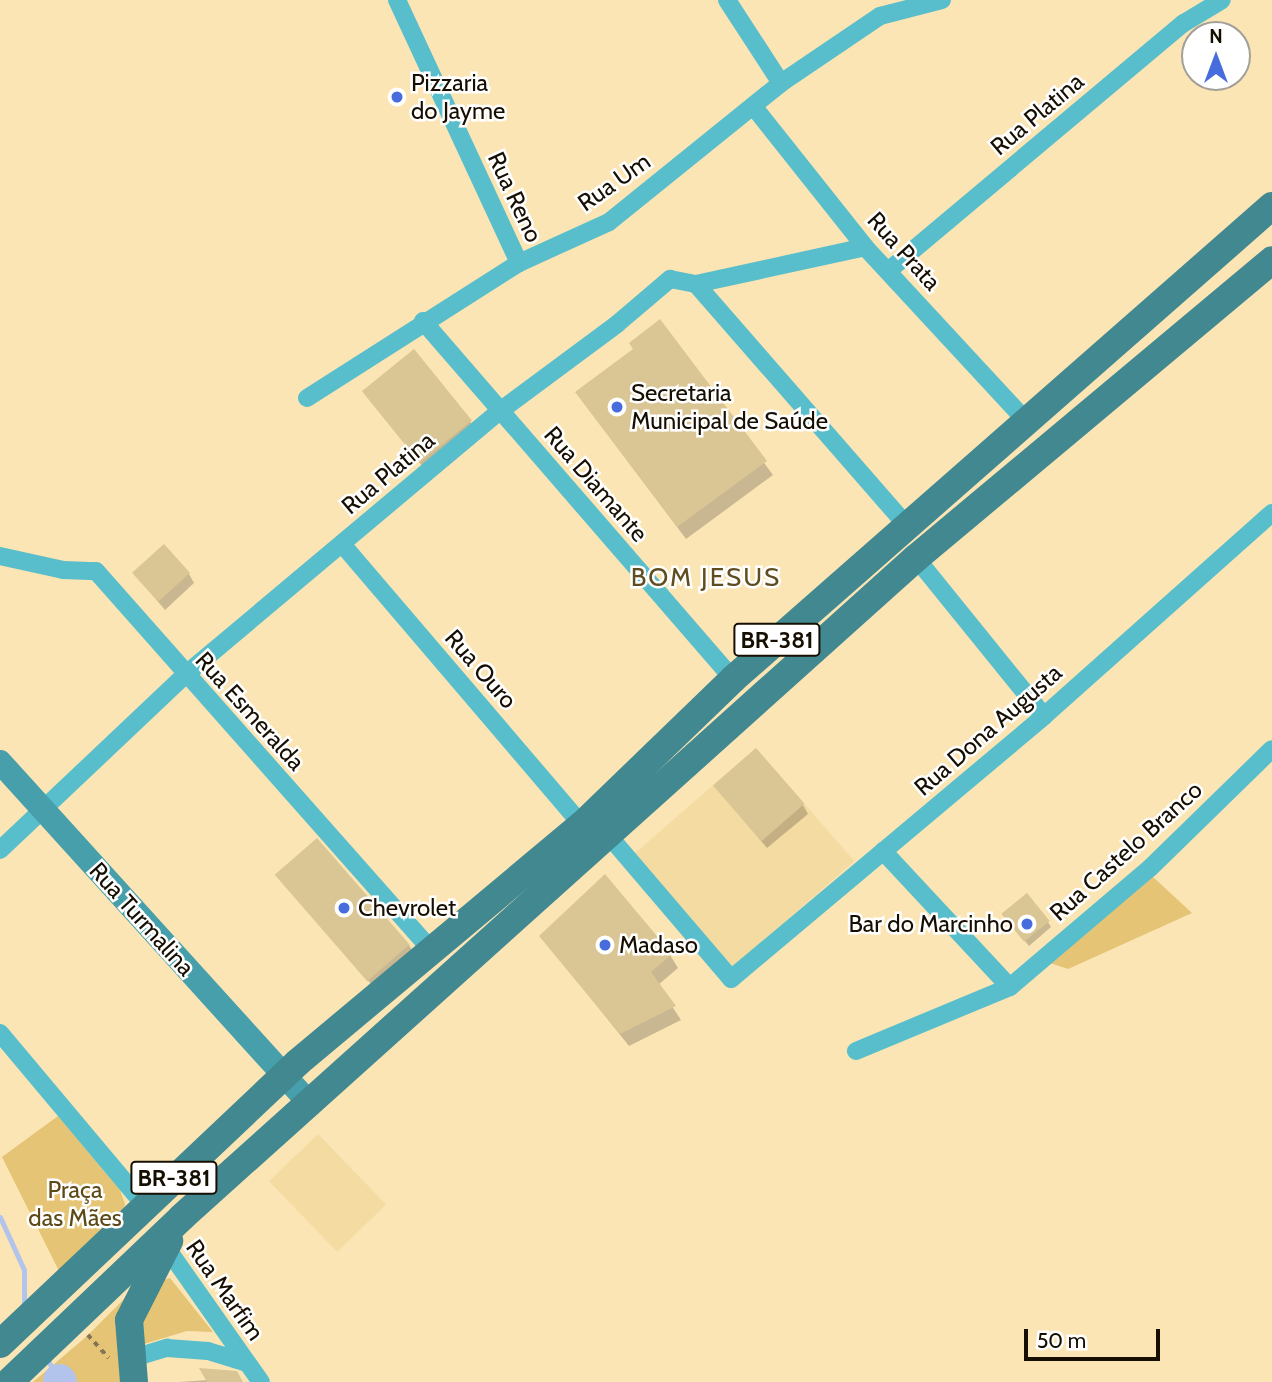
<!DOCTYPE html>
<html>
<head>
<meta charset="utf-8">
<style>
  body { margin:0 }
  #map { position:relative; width:1272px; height:1382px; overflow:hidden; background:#fbe5b4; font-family:Cabin,sans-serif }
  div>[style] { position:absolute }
  .built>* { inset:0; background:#f4dba2; transform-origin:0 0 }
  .green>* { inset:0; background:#e5c475 }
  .shadow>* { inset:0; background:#0003 }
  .stream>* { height:5px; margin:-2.5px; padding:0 2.5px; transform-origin:2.5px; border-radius:2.5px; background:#b2c4ec }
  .river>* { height:33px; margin:-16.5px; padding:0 16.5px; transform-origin:16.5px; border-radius:16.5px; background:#b2c4ec }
  .building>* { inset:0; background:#dac594; transform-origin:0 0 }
  .path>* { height:3.5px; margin-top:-1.75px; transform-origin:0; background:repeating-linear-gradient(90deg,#847556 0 5px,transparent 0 10px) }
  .minor>* { height:18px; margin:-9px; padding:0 9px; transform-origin:9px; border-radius:9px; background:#59becb }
  .secondary>* { height:24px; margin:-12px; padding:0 12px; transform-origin:12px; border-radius:12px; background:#469fab }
  .primary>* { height:28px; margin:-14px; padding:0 14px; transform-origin:14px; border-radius:14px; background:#418891 }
  .dots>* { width:19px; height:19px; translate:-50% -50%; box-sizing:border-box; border:4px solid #fff; border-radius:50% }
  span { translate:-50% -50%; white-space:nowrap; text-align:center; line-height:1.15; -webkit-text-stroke:5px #fff; paint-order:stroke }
  .shield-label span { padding:2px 5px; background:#fff; border:2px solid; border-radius:5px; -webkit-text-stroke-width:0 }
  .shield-label { font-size:23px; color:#160e00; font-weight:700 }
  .poi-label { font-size:24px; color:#160e00 }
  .left { translate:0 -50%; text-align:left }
  .right { translate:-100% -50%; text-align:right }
  .street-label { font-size:24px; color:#160e00 }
  .park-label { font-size:24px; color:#5d4916 }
  .neighbourhood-label { font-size:26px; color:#604d1f; letter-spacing:2px }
  .north { position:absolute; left:1181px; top:21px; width:70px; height:70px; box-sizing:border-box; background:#fff; border:2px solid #a29f99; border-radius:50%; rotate:0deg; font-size:19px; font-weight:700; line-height:28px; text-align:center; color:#160e00 }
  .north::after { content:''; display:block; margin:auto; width:24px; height:32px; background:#466cde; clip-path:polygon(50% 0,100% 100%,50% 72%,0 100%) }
  .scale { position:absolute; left:1024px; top:1329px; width:136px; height:32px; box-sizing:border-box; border:4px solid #160e00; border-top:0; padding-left:9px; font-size:21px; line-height:24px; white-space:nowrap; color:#160e00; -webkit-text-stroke:5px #fff; paint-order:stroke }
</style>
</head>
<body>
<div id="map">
  <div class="built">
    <i style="left:756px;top:748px;width:150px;height:169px;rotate:49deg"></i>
    <i style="left:318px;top:1134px;width:98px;height:68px;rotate:46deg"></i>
  </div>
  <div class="green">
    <i style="clip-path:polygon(1152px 876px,1192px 913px,1068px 969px,1047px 962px)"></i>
    <i style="clip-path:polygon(58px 1116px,120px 1190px,125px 1204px,123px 1214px,61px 1275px,2px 1157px)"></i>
    <i style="clip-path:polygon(145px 1278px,124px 1382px,33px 1382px,87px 1336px)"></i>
    <i style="clip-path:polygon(170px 1278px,213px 1332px,187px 1331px,134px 1347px,156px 1282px)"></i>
  </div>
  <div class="shadow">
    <i style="clip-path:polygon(660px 322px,773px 475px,686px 539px,577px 393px,635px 350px)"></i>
    <i style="clip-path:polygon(365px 391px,470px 421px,477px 434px,429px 475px)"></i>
    <i style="clip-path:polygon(134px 573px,189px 574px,194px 583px,165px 610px)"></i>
    <i style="clip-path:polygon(715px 786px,803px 805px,808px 814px,767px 848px)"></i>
    <i style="clip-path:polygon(277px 876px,409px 945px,416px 957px,378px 992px)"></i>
    <i style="clip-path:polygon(1008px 920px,1048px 922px,1051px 927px,1029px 946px)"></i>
    <i style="clip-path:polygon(541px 936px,670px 955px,678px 968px,658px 985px,681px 1020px,629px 1046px)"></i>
    <i style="clip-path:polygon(208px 1380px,241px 1382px,179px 1382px)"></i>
  </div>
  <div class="stream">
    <i style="left:0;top:1217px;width:58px;rotate:65.6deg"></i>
    <i style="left:24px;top:1270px;width:36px;rotate:90deg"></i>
    <i style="left:47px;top:1359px;width:24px;rotate:60deg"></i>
  </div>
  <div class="river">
    <i style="left:59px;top:1380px;width:2px;rotate:63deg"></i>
  </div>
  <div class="building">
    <i style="clip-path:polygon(660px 319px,767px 461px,677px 527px,575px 392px,633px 349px,629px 343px)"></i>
    <i style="left:414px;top:349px;width:92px;height:67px;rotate:51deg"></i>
    <i style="left:164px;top:544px;width:39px;height:43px;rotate:48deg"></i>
    <i style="left:756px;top:748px;width:74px;height:57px;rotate:49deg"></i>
    <i style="left:317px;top:838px;width:141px;height:56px;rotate:49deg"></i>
    <i style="clip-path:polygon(605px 874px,672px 954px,651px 972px,676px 1006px,620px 1034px,539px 936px)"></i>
    <i style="left:1027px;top:893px;width:36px;height:33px;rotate:51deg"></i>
    <i style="clip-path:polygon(199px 1368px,237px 1371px,243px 1382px,207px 1382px)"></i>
  </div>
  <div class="path">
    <i style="left:88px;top:1335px;width:31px;rotate:48deg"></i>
  </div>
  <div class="minor">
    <i style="left:397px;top:0;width:290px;rotate:65.1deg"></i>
    <i style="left:727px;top:0;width:99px;rotate:57deg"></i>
    <i style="left:753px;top:106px;width:180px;rotate:51.5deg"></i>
    <i style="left:865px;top:247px;width:237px;rotate:47.2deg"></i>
    <i style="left:888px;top:271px;width:386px;rotate:-40deg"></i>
    <i style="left:1184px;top:23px;width:44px;rotate:-31.2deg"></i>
    <i style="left:696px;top:284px;width:321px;rotate:48.9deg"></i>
    <i style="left:423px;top:321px;width:474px;rotate:49.1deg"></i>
    <i style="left:307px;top:398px;width:251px;rotate:-32.5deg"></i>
    <i style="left:519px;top:263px;width:99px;rotate:-24.5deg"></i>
    <i style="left:609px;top:222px;width:221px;rotate:-38.9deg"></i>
    <i style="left:781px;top:83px;width:120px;rotate:-34.1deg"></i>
    <i style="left:880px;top:16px;width:64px;rotate:-14.5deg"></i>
    <i style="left:342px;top:544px;width:370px;rotate:49.5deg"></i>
    <i style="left:0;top:556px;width:65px;rotate:12.5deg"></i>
    <i style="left:63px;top:570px;width:33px;rotate:2deg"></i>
    <i style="left:96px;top:571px;width:510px;rotate:48.5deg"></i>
    <i style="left:916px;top:558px;width:203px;rotate:51deg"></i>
    <i style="left:609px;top:836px;width:188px;rotate:49.5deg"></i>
    <i style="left:731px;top:979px;width:409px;rotate:-40deg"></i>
    <i style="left:1044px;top:716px;width:305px;rotate:-41.7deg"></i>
    <i style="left:0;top:850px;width:255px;rotate:-43.4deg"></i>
    <i style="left:185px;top:675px;width:411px;rotate:-40deg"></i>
    <i style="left:500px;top:411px;width:146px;rotate:-36.6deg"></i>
    <i style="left:617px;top:324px;width:70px;rotate:-40.3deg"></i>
    <i style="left:670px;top:279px;width:26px;rotate:11deg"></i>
    <i style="left:696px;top:284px;width:173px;rotate:-12.3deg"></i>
    <i style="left:883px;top:851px;width:186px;rotate:47deg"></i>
    <i style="left:0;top:1033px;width:226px;rotate:50deg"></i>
    <i style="left:856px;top:1051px;width:167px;rotate:-22.6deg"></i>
    <i style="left:1010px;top:987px;width:184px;rotate:-40.4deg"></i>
    <i style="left:1150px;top:868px;width:170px;rotate:-44.3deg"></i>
    <i style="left:161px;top:1249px;width:5px;rotate:-22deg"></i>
    <i style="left:166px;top:1247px;width:165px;rotate:54.9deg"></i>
    <i style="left:130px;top:1359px;width:39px;rotate:-17deg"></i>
    <i style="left:167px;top:1348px;width:41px;rotate:4.2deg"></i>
    <i style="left:208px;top:1351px;width:39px;rotate:17deg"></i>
  </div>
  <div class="secondary">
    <i style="left:0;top:762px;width:462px;rotate:47.8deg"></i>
  </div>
  <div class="primary">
    <i style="left:0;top:1344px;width:409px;rotate:-43.4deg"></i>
    <i style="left:297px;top:1063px;width:371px;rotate:-39.9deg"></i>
    <i style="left:582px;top:825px;width:210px;rotate:-44deg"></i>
    <i style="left:733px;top:679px;width:717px;rotate:-41.27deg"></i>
    <i style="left:9px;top:1382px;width:239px;rotate:-43.6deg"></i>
    <i style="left:182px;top:1217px;width:986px;rotate:-41.92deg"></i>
    <i style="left:916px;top:558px;width:464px;rotate:-39.9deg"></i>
    <i style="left:134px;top:1382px;width:62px;rotate:-94.6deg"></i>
    <i style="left:129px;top:1320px;width:89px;rotate:-63.1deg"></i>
  </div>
  <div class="dots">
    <i style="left:397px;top:97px;background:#466cde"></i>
    <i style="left:617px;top:407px;background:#466cde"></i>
    <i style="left:344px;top:908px;background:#466cde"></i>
    <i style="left:1027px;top:924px;background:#466cde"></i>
    <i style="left:605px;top:945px;background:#466cde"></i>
  </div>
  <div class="shield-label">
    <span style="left:777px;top:640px">BR-381</span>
    <span style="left:174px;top:1178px">BR-381</span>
  </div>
  <div class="poi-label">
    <span class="left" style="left:411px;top:97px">Pizzaria<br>do Jayme</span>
    <span class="left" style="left:631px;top:407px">Secretaria<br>Municipal de Saúde</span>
    <span class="left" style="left:358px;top:908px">Chevrolet</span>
    <span class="right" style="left:1013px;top:924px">Bar do Marcinho</span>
    <span class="left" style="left:619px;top:945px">Madaso</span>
  </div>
  <div class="street-label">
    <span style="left:1037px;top:114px;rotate:-40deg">Rua Platina</span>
    <span style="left:614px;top:182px;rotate:-35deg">Rua Um</span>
    <span style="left:515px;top:197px;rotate:65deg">Rua Reno</span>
    <span style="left:904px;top:251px;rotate:48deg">Rua Prata</span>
    <span style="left:388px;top:473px;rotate:-40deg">Rua Platina</span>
    <span style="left:596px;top:484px;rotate:49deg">Rua Diamante</span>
    <span style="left:481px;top:669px;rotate:49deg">Rua Ouro</span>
    <span style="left:250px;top:711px;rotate:48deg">Rua Esmeralda</span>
    <span style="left:988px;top:730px;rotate:-41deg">Rua Dona Augusta</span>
    <span style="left:1126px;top:851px;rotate:-42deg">Rua Castelo Branco</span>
    <span style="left:142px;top:919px;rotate:48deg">Rua Turmalina</span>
    <span style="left:225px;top:1290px;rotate:55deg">Rua Marfim</span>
  </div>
  <div class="park-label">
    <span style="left:75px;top:1204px">Praça<br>das Mães</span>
  </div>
  <div class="neighbourhood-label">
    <span style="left:706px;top:578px">BOM JESUS</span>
  </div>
  <div class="north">N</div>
  <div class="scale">50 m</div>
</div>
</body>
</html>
